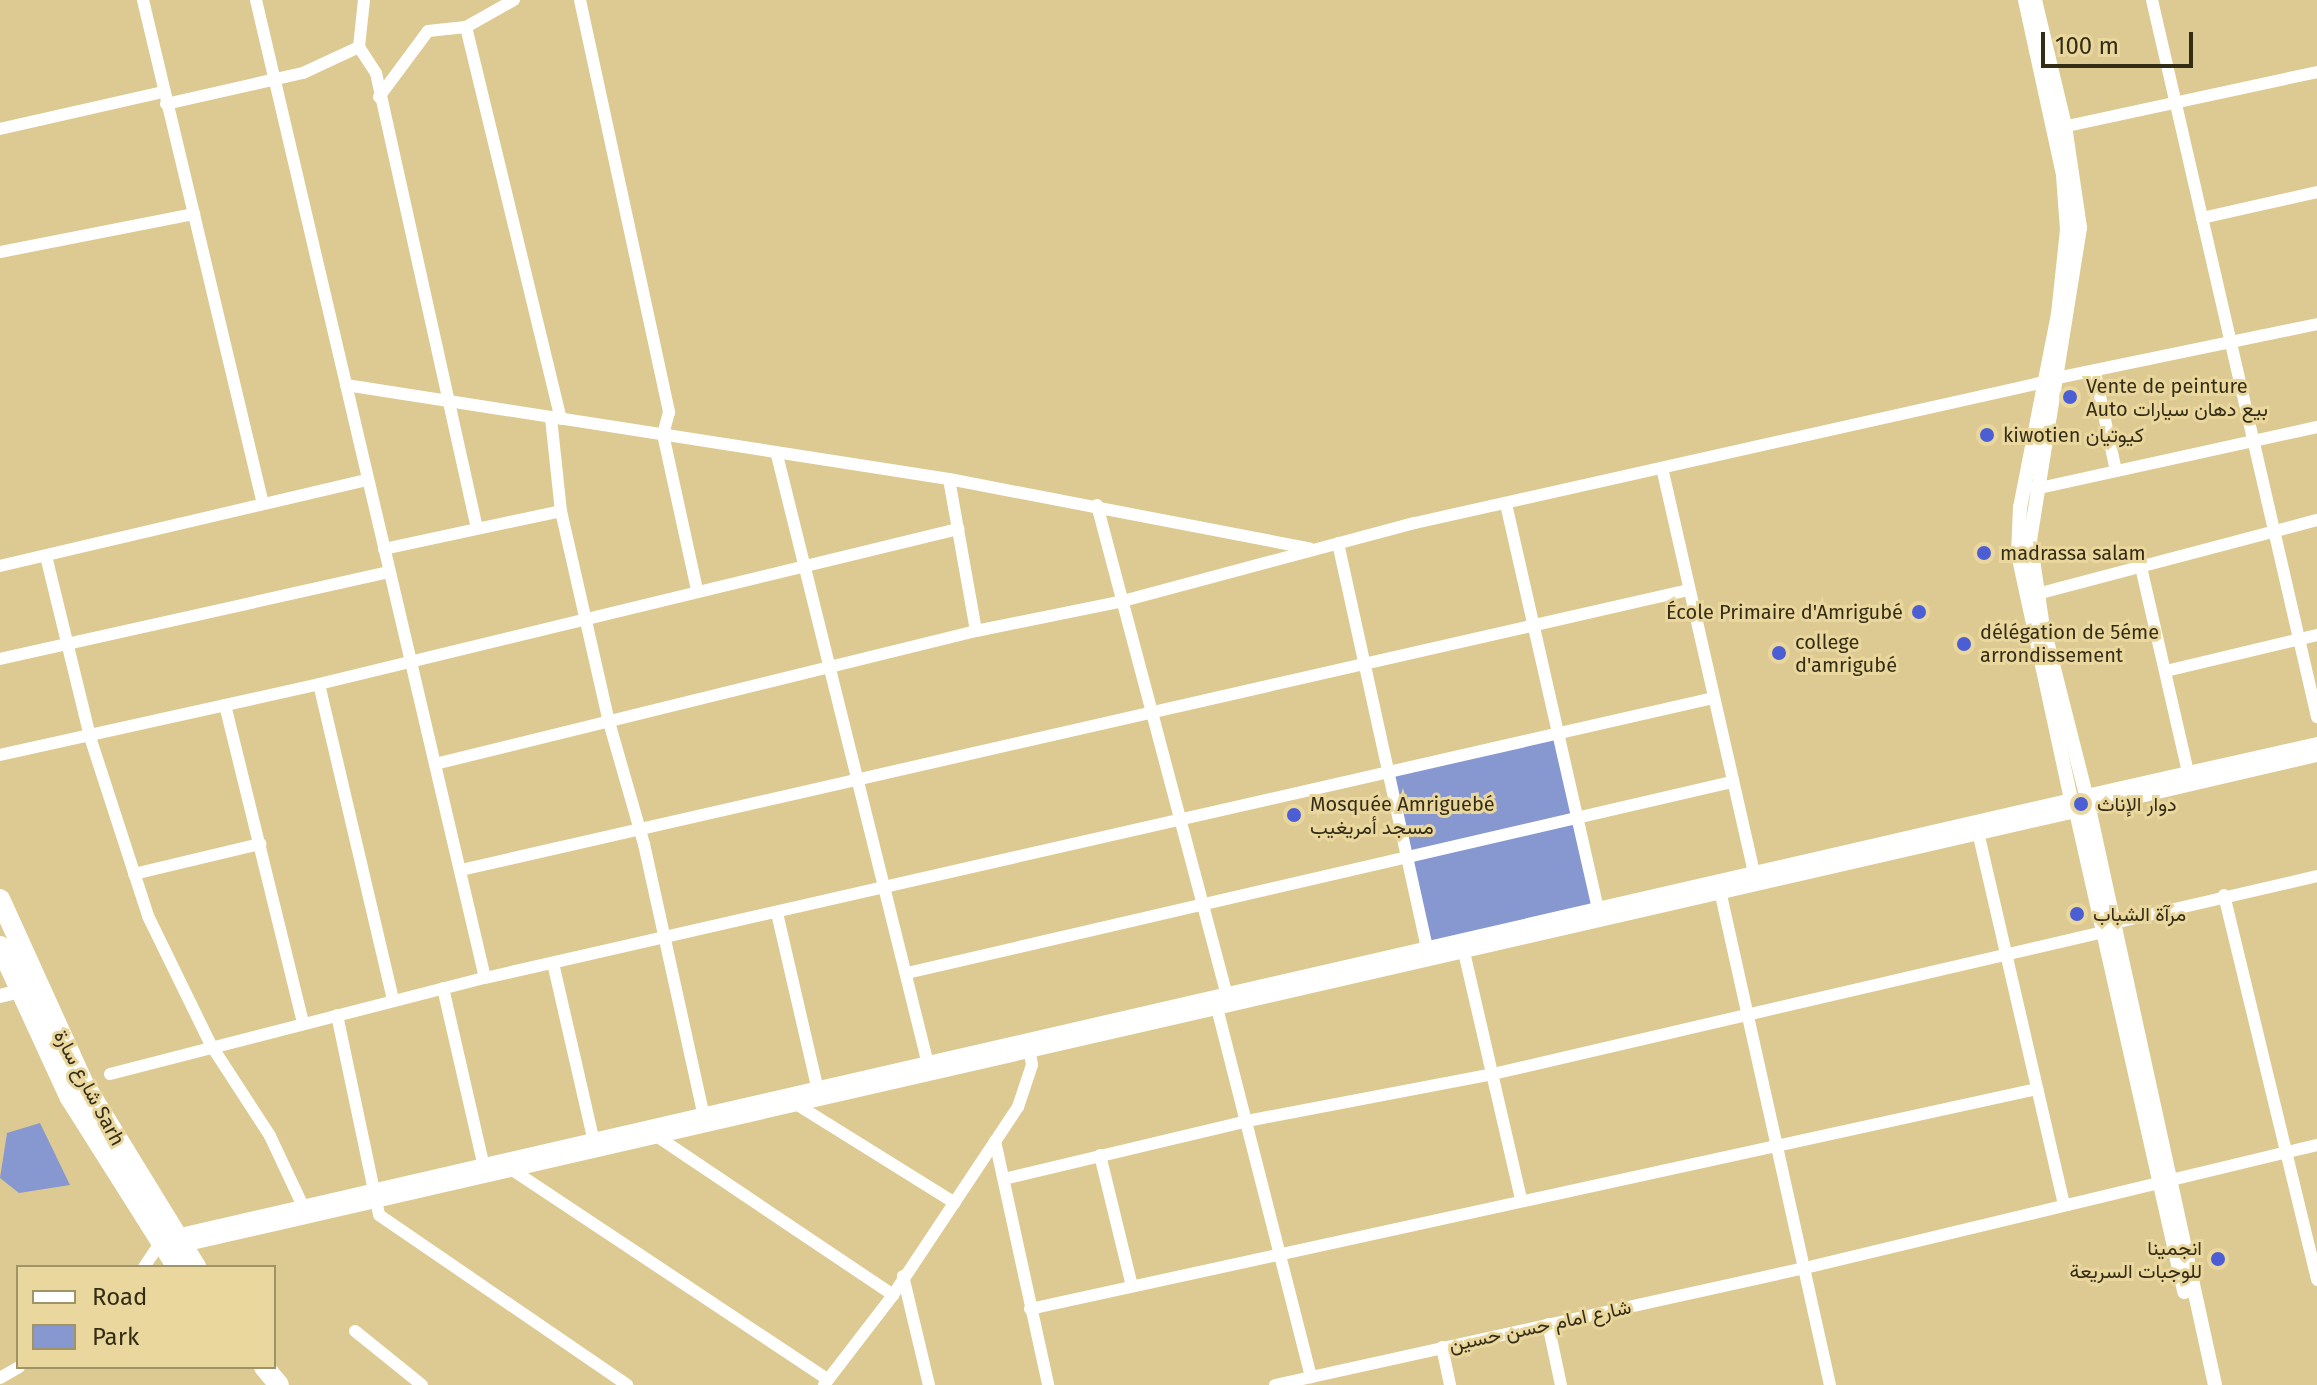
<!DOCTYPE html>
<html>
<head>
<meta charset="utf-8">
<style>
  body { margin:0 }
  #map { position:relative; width:2317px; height:1385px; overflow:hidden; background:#ddca92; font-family:"Fira Sans",Vazirmatn,sans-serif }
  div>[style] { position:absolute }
  .green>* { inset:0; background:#8797cf; transform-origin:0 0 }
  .minor>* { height:12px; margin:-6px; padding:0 6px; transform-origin:6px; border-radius:6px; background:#fff }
  .tertiary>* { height:14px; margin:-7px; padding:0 7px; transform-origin:7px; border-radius:7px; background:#fff }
  .trunk>* { height:20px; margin:-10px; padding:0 10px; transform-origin:10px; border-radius:10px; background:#fff }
  .dots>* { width:22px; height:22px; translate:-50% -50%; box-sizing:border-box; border:4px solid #ead79e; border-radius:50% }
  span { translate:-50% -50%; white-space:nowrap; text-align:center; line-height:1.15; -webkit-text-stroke:6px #ead79e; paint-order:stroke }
  .poi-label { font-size:20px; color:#342d16 }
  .left { translate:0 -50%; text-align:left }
  .right { translate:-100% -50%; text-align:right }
  .street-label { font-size:20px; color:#342d16 }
  .legend { position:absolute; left:16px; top:1265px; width:260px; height:104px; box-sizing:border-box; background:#ead79e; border:2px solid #a19368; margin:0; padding:10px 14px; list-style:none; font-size:24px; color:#342d16 }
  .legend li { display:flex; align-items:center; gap:16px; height:40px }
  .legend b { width:40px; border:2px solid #a19368 }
  .scale { position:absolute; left:2041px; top:32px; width:152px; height:36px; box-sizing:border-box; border:4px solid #342d16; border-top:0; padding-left:10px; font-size:24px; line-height:28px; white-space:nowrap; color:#342d16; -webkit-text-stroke:6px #ead79e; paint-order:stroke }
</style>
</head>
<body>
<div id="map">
  <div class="green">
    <i style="left:1557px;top:734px;width:179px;height:175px;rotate:77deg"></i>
    <i style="clip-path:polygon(40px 1123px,70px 1185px,19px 1193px,0 1178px,7px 1133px)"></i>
  </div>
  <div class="minor">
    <i style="left:143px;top:0;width:518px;rotate:76.61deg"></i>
    <i style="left:256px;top:0;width:1004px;rotate:76.82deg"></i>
    <i style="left:364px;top:0;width:47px;rotate:96.1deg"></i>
    <i style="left:359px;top:47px;width:31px;rotate:57deg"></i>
    <i style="left:376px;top:73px;width:465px;rotate:77.5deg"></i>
    <i style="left:580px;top:0;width:422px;rotate:77.8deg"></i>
    <i style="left:669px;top:412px;width:23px;rotate:105deg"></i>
    <i style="left:663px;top:434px;width:160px;rotate:77.7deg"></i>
    <i style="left:2152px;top:0;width:736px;rotate:77.04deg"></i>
    <i style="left:466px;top:27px;width:403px;rotate:76.4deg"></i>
    <i style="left:379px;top:97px;width:82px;rotate:-53.4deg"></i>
    <i style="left:428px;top:31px;width:38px;rotate:-6deg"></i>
    <i style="left:466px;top:27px;width:55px;rotate:-29.4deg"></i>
    <i style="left:166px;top:104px;width:140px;rotate:-12.8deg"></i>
    <i style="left:303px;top:73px;width:62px;rotate:-24.9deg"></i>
    <i style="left:2058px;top:128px;width:265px;rotate:-12.2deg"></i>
    <i style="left:0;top:129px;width:167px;rotate:-12.8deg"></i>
    <i style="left:2202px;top:218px;width:118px;rotate:-12.7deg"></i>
    <i style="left:0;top:252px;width:198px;rotate:-11.1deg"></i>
    <i style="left:2095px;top:373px;width:100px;rotate:77.9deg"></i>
    <i style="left:2057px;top:378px;width:266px;rotate:-11.7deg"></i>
    <i style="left:346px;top:385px;width:610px;rotate:8.86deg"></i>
    <i style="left:949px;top:479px;width:367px;rotate:10.9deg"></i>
    <i style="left:551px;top:418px;width:94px;rotate:83.9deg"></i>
    <i style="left:561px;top:511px;width:216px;rotate:77.2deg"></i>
    <i style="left:609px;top:722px;width:127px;rotate:74deg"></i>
    <i style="left:644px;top:844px;width:275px;rotate:77.6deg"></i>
    <i style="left:777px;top:455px;width:623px;rotate:76.08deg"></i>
    <i style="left:1663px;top:472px;width:409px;rotate:77.2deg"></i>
    <i style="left:949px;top:479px;width:154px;rotate:79.9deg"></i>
    <i style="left:2035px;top:489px;width:289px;rotate:-12.4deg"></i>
    <i style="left:1506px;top:504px;width:414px;rotate:77.2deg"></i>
    <i style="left:1097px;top:505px;width:504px;rotate:75.16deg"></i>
    <i style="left:1338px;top:543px;width:414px;rotate:77.6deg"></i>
    <i style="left:384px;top:549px;width:181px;rotate:-12.1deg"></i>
    <i style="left:46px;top:556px;width:186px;rotate:76.3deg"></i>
    <i style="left:90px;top:737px;width:188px;rotate:72deg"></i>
    <i style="left:148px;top:916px;width:144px;rotate:64deg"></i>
    <i style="left:211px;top:1045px;width:108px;rotate:57deg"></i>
    <i style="left:270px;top:1136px;width:75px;rotate:64.8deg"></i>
    <i style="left:0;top:566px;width:378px;rotate:-13.2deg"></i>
    <i style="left:2141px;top:567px;width:211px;rotate:77.1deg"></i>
    <i style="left:2037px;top:594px;width:290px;rotate:-14.8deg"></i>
    <i style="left:0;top:659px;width:399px;rotate:-12.6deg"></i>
    <i style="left:2166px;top:671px;width:155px;rotate:-13.4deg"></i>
    <i style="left:319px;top:684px;width:325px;rotate:76.8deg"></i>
    <i style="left:225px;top:705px;width:327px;rotate:76.2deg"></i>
    <i style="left:0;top:755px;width:327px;rotate:-12.5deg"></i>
    <i style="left:319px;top:684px;width:658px;rotate:-13.63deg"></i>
    <i style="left:435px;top:764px;width:557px;rotate:-13.81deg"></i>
    <i style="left:976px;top:631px;width:150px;rotate:-11.5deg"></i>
    <i style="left:1123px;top:601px;width:302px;rotate:-15deg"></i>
    <i style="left:1415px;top:523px;width:645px;rotate:-12.63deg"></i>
    <i style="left:1978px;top:832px;width:383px;rotate:77deg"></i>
    <i style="left:461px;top:870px;width:1259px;rotate:-12.85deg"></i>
    <i style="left:134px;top:874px;width:130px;rotate:-13.4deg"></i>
    <i style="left:1719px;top:886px;width:511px;rotate:77.46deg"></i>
    <i style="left:2224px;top:895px;width:396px;rotate:76.4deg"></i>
    <i style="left:777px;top:913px;width:178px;rotate:77deg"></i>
    <i style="left:1464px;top:952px;width:253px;rotate:77deg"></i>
    <i style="left:553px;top:963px;width:179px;rotate:77.1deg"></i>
    <i style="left:907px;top:973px;width:847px;rotate:-13.04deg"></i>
    <i style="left:443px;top:988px;width:179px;rotate:77.1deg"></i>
    <i style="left:1217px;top:1008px;width:381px;rotate:75.7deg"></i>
    <i style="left:337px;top:1015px;width:204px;rotate:78.1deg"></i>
    <i style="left:379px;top:1215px;width:301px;rotate:34.4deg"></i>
    <i style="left:110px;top:1074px;width:387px;rotate:-14.4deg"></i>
    <i style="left:485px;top:978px;width:1260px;rotate:-12.84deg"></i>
    <i style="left:796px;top:1104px;width:187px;rotate:31.9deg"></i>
    <i style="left:655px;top:1135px;width:287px;rotate:33.9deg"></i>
    <i style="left:995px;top:1141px;width:250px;rotate:77.7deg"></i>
    <i style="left:1100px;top:1155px;width:135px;rotate:76.3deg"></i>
    <i style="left:508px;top:1167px;width:384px;rotate:33.6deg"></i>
    <i style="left:1004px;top:1179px;width:250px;rotate:-13.4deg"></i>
    <i style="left:1247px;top:1121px;width:250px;rotate:-10.8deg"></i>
    <i style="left:1493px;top:1074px;width:626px;rotate:-13.1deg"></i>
    <i style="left:2103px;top:932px;width:14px;rotate:-39deg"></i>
    <i style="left:2114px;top:923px;width:208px;rotate:-13deg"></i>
    <i style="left:144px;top:1267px;width:29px;rotate:-56deg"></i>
    <i style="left:903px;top:1276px;width:112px;rotate:76.6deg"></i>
    <i style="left:1030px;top:1309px;width:1031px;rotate:-12.32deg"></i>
    <i style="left:1548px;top:1324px;width:62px;rotate:78deg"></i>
    <i style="left:355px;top:1331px;width:86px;rotate:38.9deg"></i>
    <i style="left:1442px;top:1347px;width:39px;rotate:78deg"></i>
    <i style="left:0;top:1378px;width:22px;rotate:-30deg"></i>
    <i style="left:824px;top:1385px;width:113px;rotate:-52.5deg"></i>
    <i style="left:893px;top:1295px;width:226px;rotate:-56.4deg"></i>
    <i style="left:1018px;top:1107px;width:44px;rotate:-71.6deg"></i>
    <i style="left:1032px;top:1065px;width:24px;rotate:-99deg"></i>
    <i style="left:1275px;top:1385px;width:543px;rotate:-12.45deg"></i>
    <i style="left:1805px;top:1268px;width:527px;rotate:-13.51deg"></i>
  </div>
  <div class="tertiary">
    <i style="left:2025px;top:0;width:179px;rotate:77.7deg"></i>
    <i style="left:2063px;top:175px;width:55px;rotate:85.8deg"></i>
    <i style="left:2067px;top:230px;width:84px;rotate:96.1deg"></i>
    <i style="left:2058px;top:314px;width:197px;rotate:101.1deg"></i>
    <i style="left:2020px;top:507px;width:47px;rotate:92.4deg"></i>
    <i style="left:2018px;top:554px;width:247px;rotate:77.8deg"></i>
    <i style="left:2035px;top:0;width:130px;rotate:76.6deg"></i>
    <i style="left:2065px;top:126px;width:103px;rotate:81.6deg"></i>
    <i style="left:2080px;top:228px;width:315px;rotate:99.1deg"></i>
    <i style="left:2030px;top:539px;width:83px;rotate:81.7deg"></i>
    <i style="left:2042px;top:621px;width:175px;rotate:75.8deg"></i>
    <i style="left:2091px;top:795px;width:232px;rotate:-12.7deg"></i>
    <i style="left:2093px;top:807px;width:230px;rotate:-13.1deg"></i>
    <i style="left:2090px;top:813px;width:585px;rotate:77.67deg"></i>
    <i style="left:2077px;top:816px;width:488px;rotate:77.3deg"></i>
    <i style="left:0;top:996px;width:21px;rotate:-14deg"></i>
    <i style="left:176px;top:1236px;width:1941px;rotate:-12.95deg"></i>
    <i style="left:183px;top:1245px;width:1937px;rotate:-12.92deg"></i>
  </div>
  <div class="trunk">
    <i style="left:0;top:899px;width:203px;rotate:65.6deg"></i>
    <i style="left:84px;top:1084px;width:215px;rotate:58.5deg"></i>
    <i style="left:0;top:946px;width:167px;rotate:65.3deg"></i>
    <i style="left:70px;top:1098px;width:200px;rotate:57.7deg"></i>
    <i style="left:264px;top:1367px;width:23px;rotate:50deg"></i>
  </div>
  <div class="dots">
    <i style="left:2070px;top:397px;background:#4c5ed3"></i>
    <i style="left:1987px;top:435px;background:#4c5ed3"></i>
    <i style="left:1984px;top:553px;background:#4c5ed3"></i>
    <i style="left:1919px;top:612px;background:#4c5ed3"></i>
    <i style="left:1964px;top:644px;background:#4c5ed3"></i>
    <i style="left:1779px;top:653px;background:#4c5ed3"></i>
    <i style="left:2081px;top:804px;background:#4c5ed3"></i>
    <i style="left:1294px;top:815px;background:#4c5ed3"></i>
    <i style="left:2077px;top:914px;background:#4c5ed3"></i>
    <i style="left:2218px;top:1259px;background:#4c5ed3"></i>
  </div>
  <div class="poi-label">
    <span class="left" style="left:2086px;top:398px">Vente de peinture<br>Auto بيع دهان سيارات</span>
    <span class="left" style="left:2003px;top:435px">kiwotien كيوتيان</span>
    <span class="left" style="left:2000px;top:553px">madrassa salam</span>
    <span class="right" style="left:1903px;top:612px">École Primaire d'Amrigubé</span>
    <span class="left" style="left:1980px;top:644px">délégation de 5éme<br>arrondissement</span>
    <span class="left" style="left:1795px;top:654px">college<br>d'amrigubé</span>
    <span class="left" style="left:1310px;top:816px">Mosquée Amriguebé<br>مسجد أمريغيب</span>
    <span class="left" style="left:2097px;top:804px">دوار الإناث</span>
    <span class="left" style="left:2093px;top:914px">مرآة الشباب</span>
    <span class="right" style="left:2202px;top:1260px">انجمينا<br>للوجبات السريعة</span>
  </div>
  <div class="street-label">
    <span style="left:89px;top:1088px;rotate:62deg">شارع سارة Sarh</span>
    <span style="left:1540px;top:1326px;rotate:-12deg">شارع امام حسن حسين</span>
  </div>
  <ul class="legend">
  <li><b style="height:10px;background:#fff"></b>Road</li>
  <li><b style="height:22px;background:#8797cf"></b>Park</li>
  </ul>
  <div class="scale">100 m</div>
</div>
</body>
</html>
